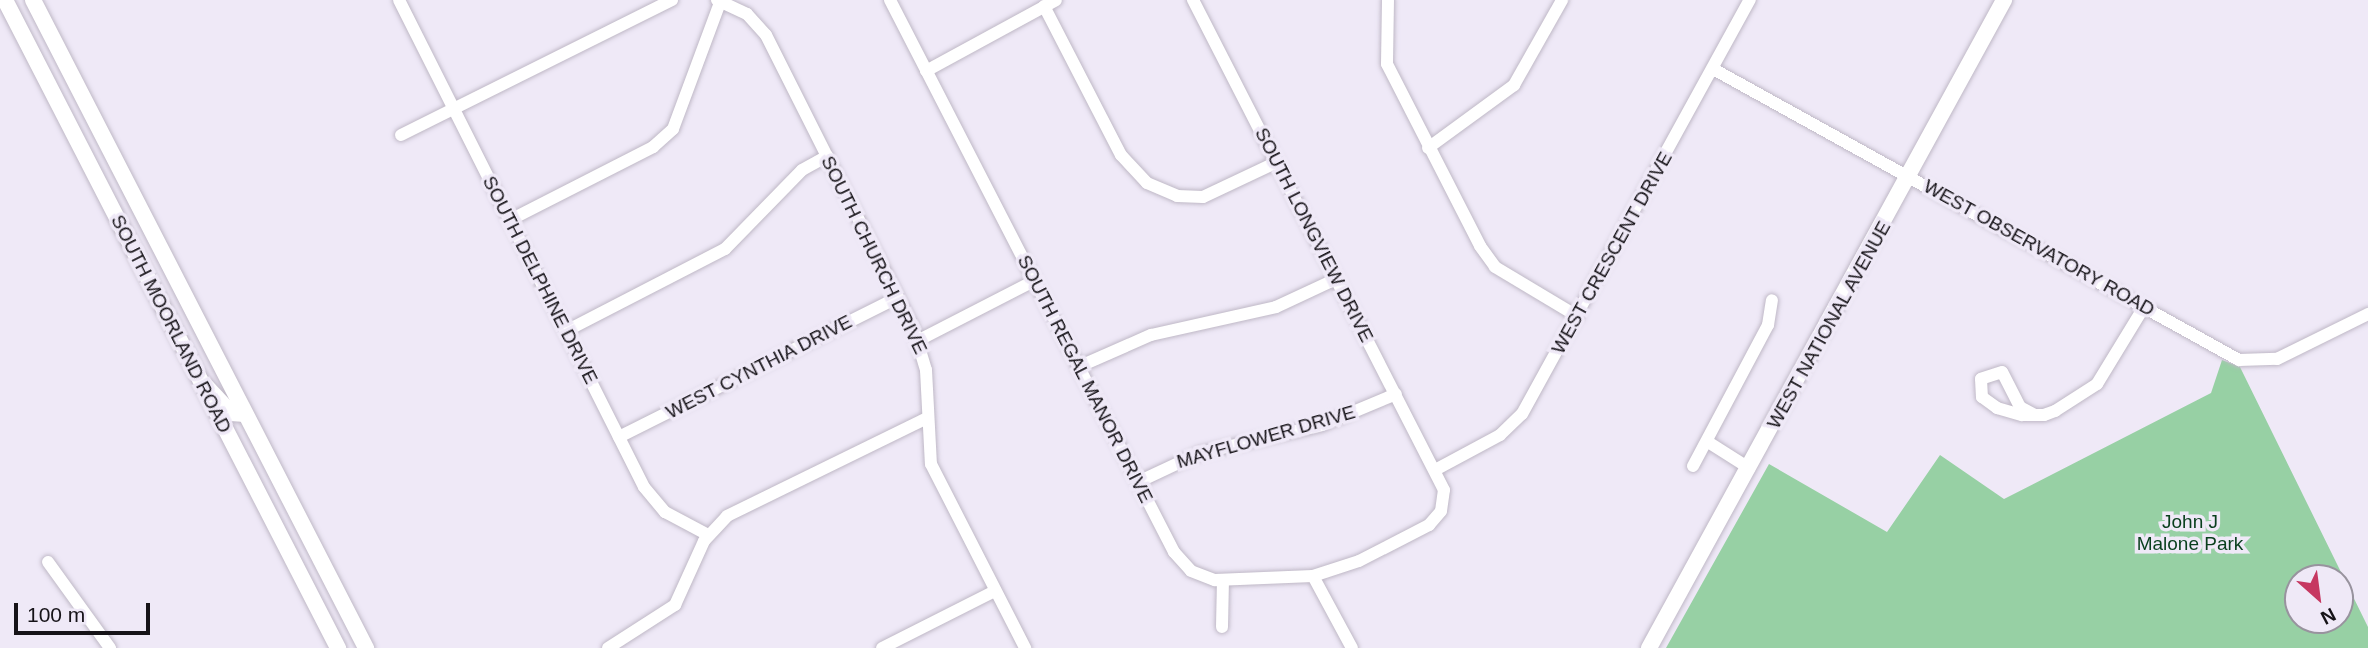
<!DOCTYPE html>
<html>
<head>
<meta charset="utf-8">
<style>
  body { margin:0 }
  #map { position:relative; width:2368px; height:648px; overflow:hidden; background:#efe9f7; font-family:Helvetica,sans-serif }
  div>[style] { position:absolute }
  .green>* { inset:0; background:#97d0a4 }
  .roads { filter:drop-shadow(0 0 2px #bfb8c6) drop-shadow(0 0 2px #bfb8c6) }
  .minor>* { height:12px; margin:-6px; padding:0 6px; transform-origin:6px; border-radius:6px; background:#fff }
  .major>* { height:16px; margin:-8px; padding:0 8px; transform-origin:8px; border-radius:8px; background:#fff }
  span { translate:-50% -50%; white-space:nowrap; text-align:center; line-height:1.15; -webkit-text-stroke:7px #efe9f7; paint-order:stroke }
  .street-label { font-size:19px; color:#161318 }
  .park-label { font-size:19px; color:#093f1d }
  .north { position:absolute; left:2284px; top:564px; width:70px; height:70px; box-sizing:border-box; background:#efe9f7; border:2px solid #98939e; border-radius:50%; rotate:152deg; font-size:19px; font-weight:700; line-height:28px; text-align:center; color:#161318 }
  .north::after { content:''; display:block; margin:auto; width:24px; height:32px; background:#c63861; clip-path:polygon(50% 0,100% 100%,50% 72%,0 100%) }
  .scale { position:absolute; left:14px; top:603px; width:136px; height:32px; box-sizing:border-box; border:4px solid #161318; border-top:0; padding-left:9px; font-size:21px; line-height:24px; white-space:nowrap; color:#161318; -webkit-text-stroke:5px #efe9f7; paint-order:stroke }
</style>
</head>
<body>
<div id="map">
  <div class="green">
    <i style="clip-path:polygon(evenodd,2222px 360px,2240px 367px,2368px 627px,2368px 648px,1666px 648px,1769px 464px,1887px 532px,1940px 455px,2004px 499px,2211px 393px,2222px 360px,2298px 578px,2340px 578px,2340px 620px,2298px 620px,2298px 578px)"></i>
  </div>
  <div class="roads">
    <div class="minor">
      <i style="left:399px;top:0;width:545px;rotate:63.29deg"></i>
      <i style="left:644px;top:487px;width:33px;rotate:50deg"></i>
      <i style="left:665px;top:512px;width:49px;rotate:28.1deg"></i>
      <i style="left:717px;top:0;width:33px;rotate:25deg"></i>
      <i style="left:747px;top:14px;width:28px;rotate:48deg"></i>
      <i style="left:766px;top:35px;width:327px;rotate:63.3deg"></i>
      <i style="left:913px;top:327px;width:45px;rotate:73.2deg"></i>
      <i style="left:926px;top:370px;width:94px;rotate:87deg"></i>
      <i style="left:931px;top:464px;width:207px;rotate:62.9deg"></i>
      <i style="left:890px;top:0;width:621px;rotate:62.77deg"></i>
      <i style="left:1174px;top:552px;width:25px;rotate:48deg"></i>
      <i style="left:1191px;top:571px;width:26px;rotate:21deg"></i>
      <i style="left:1215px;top:580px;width:98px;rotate:-2.3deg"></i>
      <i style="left:1313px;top:576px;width:48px;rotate:-18.1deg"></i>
      <i style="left:1359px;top:561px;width:79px;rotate:-27.2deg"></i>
      <i style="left:1429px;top:525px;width:18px;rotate:-49deg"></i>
      <i style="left:1441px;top:511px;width:21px;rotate:-82deg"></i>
      <i style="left:1444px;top:490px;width:551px;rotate:-117.12deg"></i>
      <i style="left:1388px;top:0;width:64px;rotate:90.9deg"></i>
      <i style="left:1387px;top:64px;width:204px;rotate:62.9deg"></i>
      <i style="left:1480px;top:246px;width:26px;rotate:54deg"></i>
      <i style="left:1495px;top:267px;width:96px;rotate:30.9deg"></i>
      <i style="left:1044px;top:6px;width:168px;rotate:62.7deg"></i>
      <i style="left:1121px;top:155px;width:38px;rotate:47deg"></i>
      <i style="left:1147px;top:183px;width:33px;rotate:23deg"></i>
      <i style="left:1177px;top:196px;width:26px;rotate:2deg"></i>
      <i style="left:1203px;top:197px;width:82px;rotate:-25.3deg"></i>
      <i style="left:1715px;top:70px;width:599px;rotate:28.96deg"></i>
      <i style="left:2239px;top:360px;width:38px;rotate:-2deg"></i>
      <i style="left:2277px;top:359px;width:102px;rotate:-26.3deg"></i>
      <i style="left:926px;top:71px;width:148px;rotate:-28.6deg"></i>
      <i style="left:401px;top:135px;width:303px;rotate:-26.5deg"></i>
      <i style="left:1428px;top:148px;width:107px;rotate:-36.2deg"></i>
      <i style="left:1514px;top:85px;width:98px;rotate:-60.5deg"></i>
      <i style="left:510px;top:220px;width:161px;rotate:-27deg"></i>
      <i style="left:653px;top:147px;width:27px;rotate:-42deg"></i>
      <i style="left:673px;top:129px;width:138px;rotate:-69.6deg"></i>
      <i style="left:566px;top:331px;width:179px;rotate:-27.3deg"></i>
      <i style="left:725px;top:249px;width:110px;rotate:-45.7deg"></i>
      <i style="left:802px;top:170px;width:29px;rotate:-29deg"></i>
      <i style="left:919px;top:340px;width:129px;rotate:-27.2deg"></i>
      <i style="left:1078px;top:367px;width:80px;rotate:-23.7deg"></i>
      <i style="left:1151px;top:335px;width:128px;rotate:-12.6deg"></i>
      <i style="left:1276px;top:307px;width:66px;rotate:-25deg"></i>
      <i style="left:2035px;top:415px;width:17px;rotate:-152deg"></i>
      <i style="left:2020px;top:407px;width:39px;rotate:-117deg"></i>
      <i style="left:2002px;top:372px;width:22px;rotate:162deg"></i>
      <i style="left:1981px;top:379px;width:18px;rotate:87deg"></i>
      <i style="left:1982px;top:397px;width:19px;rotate:36deg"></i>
      <i style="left:1997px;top:408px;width:26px;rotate:16deg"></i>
      <i style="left:2022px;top:415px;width:22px"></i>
      <i style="left:2044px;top:415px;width:12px;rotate:-20deg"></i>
      <i style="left:2055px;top:411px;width:50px;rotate:-32.7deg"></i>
      <i style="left:2097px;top:384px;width:90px;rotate:-58.6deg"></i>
      <i style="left:619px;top:437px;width:312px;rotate:-26.6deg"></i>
      <i style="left:1708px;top:442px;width:49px;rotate:32.4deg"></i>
      <i style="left:1693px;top:466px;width:160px;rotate:-62deg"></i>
      <i style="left:1768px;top:325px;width:25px;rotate:-81deg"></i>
      <i style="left:1435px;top:470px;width:74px;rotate:-28.3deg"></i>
      <i style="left:1500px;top:435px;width:30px;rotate:-44deg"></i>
      <i style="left:1522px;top:414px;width:473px;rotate:-61.2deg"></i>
      <i style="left:1138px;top:482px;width:68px;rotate:-25.1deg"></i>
      <i style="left:1200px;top:453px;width:125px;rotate:-12.9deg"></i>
      <i style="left:1322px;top:425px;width:80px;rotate:-22.7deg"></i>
      <i style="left:48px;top:562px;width:106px;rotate:54.2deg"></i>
      <i style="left:1313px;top:576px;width:82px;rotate:61.6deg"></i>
      <i style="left:1222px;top:627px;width:46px;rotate:-88.8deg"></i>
      <i style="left:608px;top:648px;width:80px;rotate:-32.7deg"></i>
      <i style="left:675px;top:605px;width:70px;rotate:-65.6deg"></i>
      <i style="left:704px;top:541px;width:34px;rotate:-47deg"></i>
      <i style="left:727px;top:516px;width:220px;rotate:-26.1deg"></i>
      <i style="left:882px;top:648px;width:127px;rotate:-26.8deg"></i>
    </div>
    <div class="major">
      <i style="left:5px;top:0;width:729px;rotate:62.8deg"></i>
      <i style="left:33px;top:0;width:729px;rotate:62.8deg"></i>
      <i style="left:204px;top:384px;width:40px;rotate:47deg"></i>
      <i style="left:231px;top:413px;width:14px;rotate:4deg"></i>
      <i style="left:1649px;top:648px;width:739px;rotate:-61.28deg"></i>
    </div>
  </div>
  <div class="street-label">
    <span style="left:1314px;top:235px;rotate:63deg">SOUTH LONGVIEW DRIVE</span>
    <span style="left:2039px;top:248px;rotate:29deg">WEST OBSERVATORY ROAD</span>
    <span style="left:1612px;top:253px;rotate:-61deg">WEST CRESCENT DRIVE</span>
    <span style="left:874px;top:255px;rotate:64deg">SOUTH CHURCH DRIVE</span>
    <span style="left:540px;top:280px;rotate:63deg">SOUTH DELPHINE DRIVE</span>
    <span style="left:171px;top:324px;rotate:63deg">SOUTH MOORLAND ROAD</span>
    <span style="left:1829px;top:325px;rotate:-61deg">WEST NATIONAL AVENUE</span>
    <span style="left:759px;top:367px;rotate:-27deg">WEST CYNTHIA DRIVE</span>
    <span style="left:1085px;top:379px;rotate:63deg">SOUTH REGAL MANOR DRIVE</span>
    <span style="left:1266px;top:437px;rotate:-16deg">MAYFLOWER DRIVE</span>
  </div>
  <div class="park-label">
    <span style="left:2190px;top:533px">John J<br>Malone Park</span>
  </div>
  <div class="north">N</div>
  <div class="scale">100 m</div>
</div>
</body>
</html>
